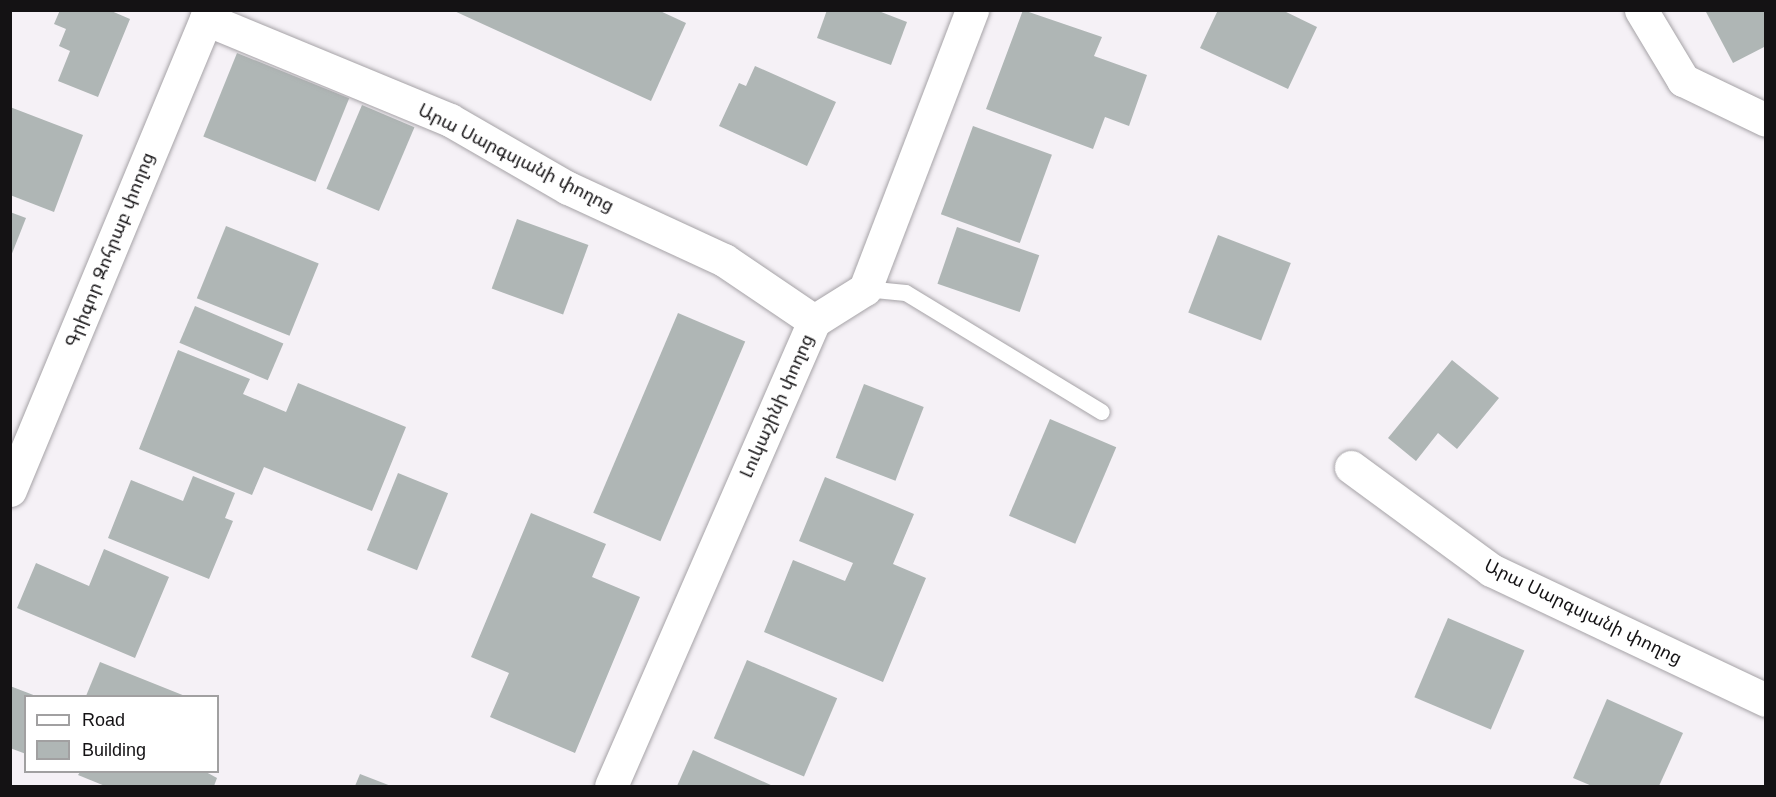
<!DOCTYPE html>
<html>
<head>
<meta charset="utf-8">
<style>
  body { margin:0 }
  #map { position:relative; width:1776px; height:797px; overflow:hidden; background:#f5f1f6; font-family:Arial,"Noto Sans Armenian",sans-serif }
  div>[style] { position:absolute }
  .building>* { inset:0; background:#afb6b5; transform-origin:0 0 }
  .roads { filter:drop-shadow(0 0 2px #a6a3a7) drop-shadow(0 0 2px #a6a3a7) }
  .service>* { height:16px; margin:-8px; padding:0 8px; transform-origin:8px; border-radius:8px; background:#fff }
  .minor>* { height:33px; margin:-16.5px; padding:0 16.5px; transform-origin:16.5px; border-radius:16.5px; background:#fff }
  .tertiary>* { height:33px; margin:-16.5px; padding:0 16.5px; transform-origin:16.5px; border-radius:16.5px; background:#fff }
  span { translate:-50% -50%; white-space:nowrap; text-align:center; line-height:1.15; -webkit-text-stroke:4.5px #fff; paint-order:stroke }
  .street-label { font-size:18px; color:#141214 }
  .frame { position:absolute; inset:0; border:12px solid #141214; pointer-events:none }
  .legend { position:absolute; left:24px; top:695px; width:195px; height:78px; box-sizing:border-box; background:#fff; border:2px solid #a1a0a1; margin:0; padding:8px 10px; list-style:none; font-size:18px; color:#141214 }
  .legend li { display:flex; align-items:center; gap:12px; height:30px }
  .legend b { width:30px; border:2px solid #a1a0a1 }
</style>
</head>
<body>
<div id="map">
  <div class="building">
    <i style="clip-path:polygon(60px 10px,109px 10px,130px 19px,98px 97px,58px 81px,70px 51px,59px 46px,66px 29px,54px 24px)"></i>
    <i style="clip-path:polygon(452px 10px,658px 10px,686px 23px,651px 101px)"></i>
    <i style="clip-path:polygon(827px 10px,876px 10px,907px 22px,891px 65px,817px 38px)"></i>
    <i style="clip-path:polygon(1023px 10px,1102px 37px,1094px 56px,1147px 75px,1129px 126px,1105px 117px,1093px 149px,986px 109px)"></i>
    <i style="clip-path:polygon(1218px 10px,1282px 10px,1317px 27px,1288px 89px,1200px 48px)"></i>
    <i style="clip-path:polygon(1705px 10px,1766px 10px,1766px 46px,1733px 63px)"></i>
    <i style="left:237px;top:53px;width:121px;height:90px;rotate:22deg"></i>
    <i style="clip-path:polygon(755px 66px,836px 102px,807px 166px,719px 126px,739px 83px,746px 86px)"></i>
    <i style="left:362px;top:105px;width:57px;height:91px;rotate:23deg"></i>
    <i style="clip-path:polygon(10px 107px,83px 135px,54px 212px,10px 195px)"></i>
    <i style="left:973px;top:126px;width:84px;height:94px;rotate:20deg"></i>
    <i style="clip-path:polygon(10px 212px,26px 218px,11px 256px,10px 256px)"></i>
    <i style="left:517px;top:219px;width:76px;height:74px;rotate:20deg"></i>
    <i style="left:226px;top:226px;width:100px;height:78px;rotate:22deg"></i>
    <i style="left:957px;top:227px;width:87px;height:60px;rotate:19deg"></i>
    <i style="left:1218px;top:235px;width:78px;height:83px;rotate:21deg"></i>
    <i style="left:195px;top:306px;width:96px;height:40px;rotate:23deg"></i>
    <i style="left:678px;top:313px;width:73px;height:217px;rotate:23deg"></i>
    <i style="clip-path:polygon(178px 350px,250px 379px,243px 394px,286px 412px,298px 383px,406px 427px,372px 511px,264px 467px,252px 495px,139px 449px)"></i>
    <i style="clip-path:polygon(1452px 360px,1499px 398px,1457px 449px,1438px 433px,1416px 461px,1388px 438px)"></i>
    <i style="left:864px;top:384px;width:64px;height:79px;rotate:21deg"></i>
    <i style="left:1050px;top:419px;width:72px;height:105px;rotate:23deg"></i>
    <i style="left:398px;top:473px;width:54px;height:83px;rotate:22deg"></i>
    <i style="clip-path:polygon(193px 476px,235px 493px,225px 518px,233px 521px,209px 579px,108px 538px,131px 480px,183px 501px)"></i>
    <i style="clip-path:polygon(825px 477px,914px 514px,893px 564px,926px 578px,883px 682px,764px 632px,793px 560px,845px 581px,853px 563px,799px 541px)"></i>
    <i style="clip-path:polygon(531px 513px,606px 544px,592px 577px,640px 597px,575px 753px,490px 717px,509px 673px,471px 657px)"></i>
    <i style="clip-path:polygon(104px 549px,169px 577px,135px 658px,17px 608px,36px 563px,89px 586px)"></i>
    <i style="left:1448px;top:618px;width:83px;height:86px;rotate:23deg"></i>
    <i style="left:747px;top:660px;width:98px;height:85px;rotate:23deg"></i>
    <i style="clip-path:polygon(100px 662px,185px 696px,86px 696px)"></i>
    <i style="clip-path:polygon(10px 686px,36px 696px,26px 696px,26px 754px,10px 748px)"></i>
    <i style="clip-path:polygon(1607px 699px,1683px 733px,1659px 786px,1592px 786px,1573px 778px)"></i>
    <i style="clip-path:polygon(693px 750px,773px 786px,677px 786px)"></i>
    <i style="clip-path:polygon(80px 772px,206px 772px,217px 778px,214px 786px,105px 786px,78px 775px)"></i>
    <i style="clip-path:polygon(360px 774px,391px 786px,355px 786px)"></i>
  </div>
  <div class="roads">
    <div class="service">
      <i style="left:865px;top:289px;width:41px;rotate:5.6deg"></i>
      <i style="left:906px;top:293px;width:229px;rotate:31.3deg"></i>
    </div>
    <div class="minor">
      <i style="left:1641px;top:10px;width:82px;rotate:59deg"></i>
      <i style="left:1683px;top:80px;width:92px;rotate:25.7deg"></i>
      <i style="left:814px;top:321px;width:60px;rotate:-32.1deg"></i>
      <i style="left:865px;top:289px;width:299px;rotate:-69deg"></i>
      <i style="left:1351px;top:467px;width:174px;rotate:36.3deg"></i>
      <i style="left:1491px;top:570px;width:304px;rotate:25.3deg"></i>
      <i style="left:10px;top:490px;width:510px;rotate:-67.41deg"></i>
    </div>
    <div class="tertiary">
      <i style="left:209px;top:10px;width:9px;rotate:108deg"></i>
      <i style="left:206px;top:19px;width:264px;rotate:22.5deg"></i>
      <i style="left:450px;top:120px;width:136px;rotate:30deg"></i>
      <i style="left:568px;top:188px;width:172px;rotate:24.8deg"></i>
      <i style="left:724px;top:260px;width:109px;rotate:34.1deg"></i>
      <i style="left:814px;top:321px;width:507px;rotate:113.58deg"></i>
    </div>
  </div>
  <div class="street-label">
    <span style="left:516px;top:158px;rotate:27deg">Արա Սարգսյանի փողոց</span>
    <span style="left:110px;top:250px;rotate:-68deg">Գրիգոր Զոհրաբ փողոց</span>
    <span style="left:777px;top:406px;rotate:-66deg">Լուկաշինի փողոց</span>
    <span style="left:1583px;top:612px;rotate:26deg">Արա Սարգսյանի փողոց</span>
  </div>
  <div class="frame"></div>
  <ul class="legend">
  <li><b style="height:8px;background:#fff"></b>Road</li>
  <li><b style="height:16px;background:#afb6b5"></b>Building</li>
  </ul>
</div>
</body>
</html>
